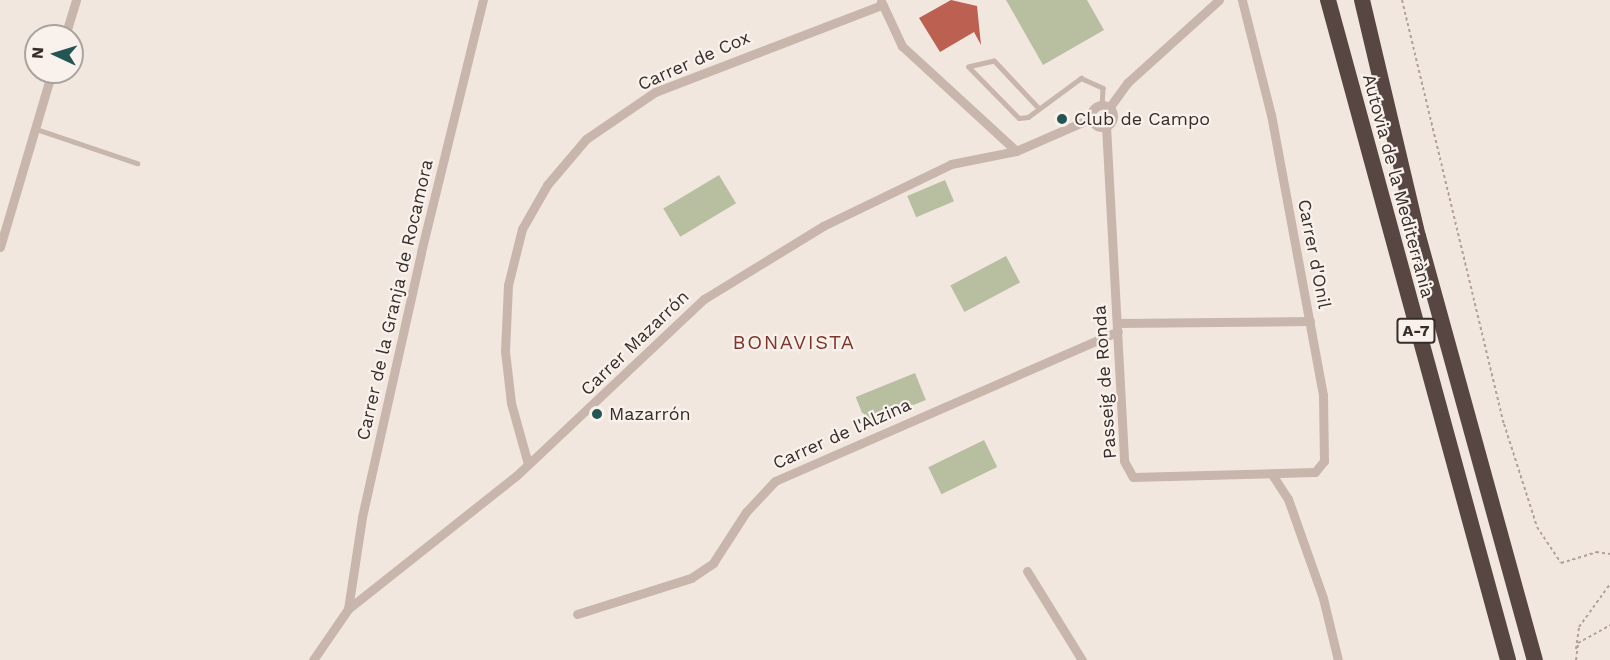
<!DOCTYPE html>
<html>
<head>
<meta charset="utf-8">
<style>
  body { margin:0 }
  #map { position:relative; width:1610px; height:660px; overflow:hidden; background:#f1e7df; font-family:"Work Sans",sans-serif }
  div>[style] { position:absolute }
  .green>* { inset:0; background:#b8bfa0; transform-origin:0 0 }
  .building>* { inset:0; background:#bc6052 }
  .path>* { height:2px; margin-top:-1px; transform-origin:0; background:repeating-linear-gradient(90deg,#b4a096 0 3px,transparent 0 6px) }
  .lane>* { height:4.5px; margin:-2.25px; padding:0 2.25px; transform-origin:2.25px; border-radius:2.25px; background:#c8b6ac }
  .street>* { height:9px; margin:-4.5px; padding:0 4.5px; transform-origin:4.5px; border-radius:4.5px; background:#c8b6ac }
  .street>.ring { margin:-4.5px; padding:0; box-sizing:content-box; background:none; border:9px solid #c8b6ac; border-radius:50% }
  .highway>* { height:16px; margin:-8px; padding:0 8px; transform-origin:8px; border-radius:8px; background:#574642 }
  .dots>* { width:16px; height:16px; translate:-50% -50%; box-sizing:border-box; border:3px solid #f9f1ec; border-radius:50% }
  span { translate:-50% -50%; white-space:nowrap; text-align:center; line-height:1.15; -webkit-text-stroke:4.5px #f9f1ec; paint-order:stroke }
  .shield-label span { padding:2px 4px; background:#f9f1ec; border:2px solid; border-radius:4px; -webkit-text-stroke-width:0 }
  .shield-label { font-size:16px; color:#372d2a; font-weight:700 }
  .street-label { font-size:18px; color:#372d2a }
  .poi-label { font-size:18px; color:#372d2a }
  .left { translate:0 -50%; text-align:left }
  .neighbourhood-label { font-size:20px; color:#80352a; letter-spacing:1.5px }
  .north { position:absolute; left:24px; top:24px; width:60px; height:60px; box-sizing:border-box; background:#f9f1ec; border:2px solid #aba39e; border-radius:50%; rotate:274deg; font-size:16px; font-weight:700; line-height:24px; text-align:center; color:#372d2a }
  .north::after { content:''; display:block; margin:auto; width:21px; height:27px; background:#235553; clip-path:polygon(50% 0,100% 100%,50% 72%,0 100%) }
</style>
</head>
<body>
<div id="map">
  <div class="green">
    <i style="clip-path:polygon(1006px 0,1087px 0,1104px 30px,1043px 65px)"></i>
    <i style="left:719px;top:175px;width:33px;height:65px;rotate:59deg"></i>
    <i style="left:945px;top:180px;width:23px;height:41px;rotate:67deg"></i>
    <i style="left:1006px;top:256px;width:30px;height:63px;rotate:62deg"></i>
    <i style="left:915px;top:373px;width:29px;height:64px;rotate:68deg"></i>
    <i style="left:984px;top:440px;width:30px;height:62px;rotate:64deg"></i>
  </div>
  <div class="building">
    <i style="clip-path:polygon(951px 0,977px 6px,981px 45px,974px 32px,940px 52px,919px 18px)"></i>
  </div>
  <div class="path">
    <i style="left:1402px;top:0;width:436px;rotate:76.5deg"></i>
    <i style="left:1504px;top:424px;width:108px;rotate:72.2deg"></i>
    <i style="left:1537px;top:527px;width:43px;rotate:56.3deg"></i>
    <i style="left:1561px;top:563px;width:37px;rotate:-17deg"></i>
    <i style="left:1596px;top:552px;width:14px;rotate:8deg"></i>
    <i style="left:1576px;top:649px;width:22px;rotate:-82deg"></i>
    <i style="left:1579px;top:627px;width:53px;rotate:-54.2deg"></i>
    <i style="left:1576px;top:660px;width:17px;rotate:-83deg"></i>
    <i style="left:1578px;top:643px;width:37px;rotate:-29deg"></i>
  </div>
  <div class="lane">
    <i style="left:1038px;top:108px;width:64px;rotate:-133.1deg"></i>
    <i style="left:994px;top:61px;width:26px;rotate:167deg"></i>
    <i style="left:969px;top:67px;width:71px;rotate:45.6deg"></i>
    <i style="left:1019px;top:118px;width:9px;rotate:-6deg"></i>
    <i style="left:1028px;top:117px;width:66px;rotate:-36.3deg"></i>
    <i style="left:1081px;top:78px;width:24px;rotate:24deg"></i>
    <i style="left:1103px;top:88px;width:17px;rotate:93deg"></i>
    <i style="left:36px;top:129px;width:107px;rotate:18.6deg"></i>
  </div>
  <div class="street">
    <i style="left:881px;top:1px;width:50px;rotate:65deg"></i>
    <i style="left:902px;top:46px;width:155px;rotate:42.6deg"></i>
    <i style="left:65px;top:36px;width:38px;rotate:-73deg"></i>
    <i class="ring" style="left:1091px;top:105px;width:13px;height:13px"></i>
    <i style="left:1109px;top:108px;width:31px;rotate:-54deg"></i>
    <i style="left:1127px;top:83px;width:124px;rotate:-42.1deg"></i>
    <i style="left:1106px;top:126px;width:335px;rotate:86.9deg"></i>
    <i style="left:1124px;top:461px;width:18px;rotate:61deg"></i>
    <i style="left:1133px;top:477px;width:182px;rotate:-1.6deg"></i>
    <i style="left:1315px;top:472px;width:14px;rotate:-51deg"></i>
    <i style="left:1324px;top:461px;width:66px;rotate:-90.9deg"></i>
    <i style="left:1323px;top:395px;width:285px;rotate:-100.5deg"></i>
    <i style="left:1271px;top:115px;width:119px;rotate:-104.2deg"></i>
    <i style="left:0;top:247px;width:183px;rotate:-73.5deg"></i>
    <i style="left:1117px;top:323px;width:193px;rotate:-0.6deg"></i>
    <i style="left:528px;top:464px;width:63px;rotate:-105.6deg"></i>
    <i style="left:511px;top:403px;width:52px;rotate:-96.6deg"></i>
    <i style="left:505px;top:351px;width:66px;rotate:-87.4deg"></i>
    <i style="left:508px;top:285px;width:58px;rotate:-76deg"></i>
    <i style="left:522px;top:229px;width:51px;rotate:-60.4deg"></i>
    <i style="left:547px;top:185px;width:60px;rotate:-49.7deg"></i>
    <i style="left:586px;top:139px;width:83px;rotate:-34.3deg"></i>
    <i style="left:655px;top:92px;width:243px;rotate:-21deg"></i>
    <i style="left:1273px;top:476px;width:27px;rotate:57deg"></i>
    <i style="left:1288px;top:499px;width:105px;rotate:70.5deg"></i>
    <i style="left:1323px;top:598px;width:64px;rotate:76.4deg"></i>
    <i style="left:1027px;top:571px;width:105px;rotate:58.3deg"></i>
    <i style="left:348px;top:609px;width:93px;rotate:-81.3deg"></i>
    <i style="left:362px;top:517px;width:271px;rotate:-77.4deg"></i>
    <i style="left:421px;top:252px;width:260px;rotate:-76.2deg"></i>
    <i style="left:577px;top:614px;width:120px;rotate:-17.5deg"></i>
    <i style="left:691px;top:578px;width:27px;rotate:-34deg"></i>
    <i style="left:713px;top:563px;width:61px;rotate:-57.1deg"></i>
    <i style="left:746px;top:512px;width:42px;rotate:-46.9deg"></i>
    <i style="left:775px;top:481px;width:374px;rotate:-23.6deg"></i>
    <i style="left:313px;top:660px;width:62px;rotate:-55.5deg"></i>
    <i style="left:348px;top:609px;width:214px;rotate:-38.4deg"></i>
    <i style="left:516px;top:476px;width:258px;rotate:-43.3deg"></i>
    <i style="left:704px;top:299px;width:140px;rotate:-31.5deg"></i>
    <i style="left:823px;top:226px;width:142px;rotate:-25.8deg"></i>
    <i style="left:951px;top:164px;width:66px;rotate:-11.3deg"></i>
    <i style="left:1016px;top:151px;width:83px;rotate:-23.5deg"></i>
  </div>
  <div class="highway">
    <i style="left:1328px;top:0;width:684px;rotate:74.74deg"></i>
    <i style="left:1362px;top:0;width:243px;rotate:76.7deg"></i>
    <i style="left:1418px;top:236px;width:440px;rotate:74.6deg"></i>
  </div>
  <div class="dots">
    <i style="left:1062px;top:119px;background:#235553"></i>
    <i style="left:597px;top:414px;background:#235553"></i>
  </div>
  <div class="shield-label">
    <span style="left:1416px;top:331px">A-7</span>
  </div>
  <div class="street-label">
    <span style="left:694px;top:61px;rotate:-24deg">Carrer de Cox</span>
    <span style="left:1398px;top:186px;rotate:75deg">Autovia de la Mediterrània</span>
    <span style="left:1314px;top:254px;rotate:79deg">Carrer d'Onil</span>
    <span style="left:395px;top:300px;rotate:-77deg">Carrer de la Granja de Rocamora</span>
    <span style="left:635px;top:343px;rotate:-44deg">Carrer Mazarrón</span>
    <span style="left:1105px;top:382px;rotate:-94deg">Passeig de Ronda</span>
    <span style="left:842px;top:434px;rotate:-24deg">Carrer de l'Alzina</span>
  </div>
  <div class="poi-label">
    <span class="left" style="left:1074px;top:119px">Club de Campo</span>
    <span class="left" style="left:609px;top:414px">Mazarrón</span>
  </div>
  <div class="neighbourhood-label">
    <span style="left:794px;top:342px">BONAVISTA</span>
  </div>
  <div class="north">N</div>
</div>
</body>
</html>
